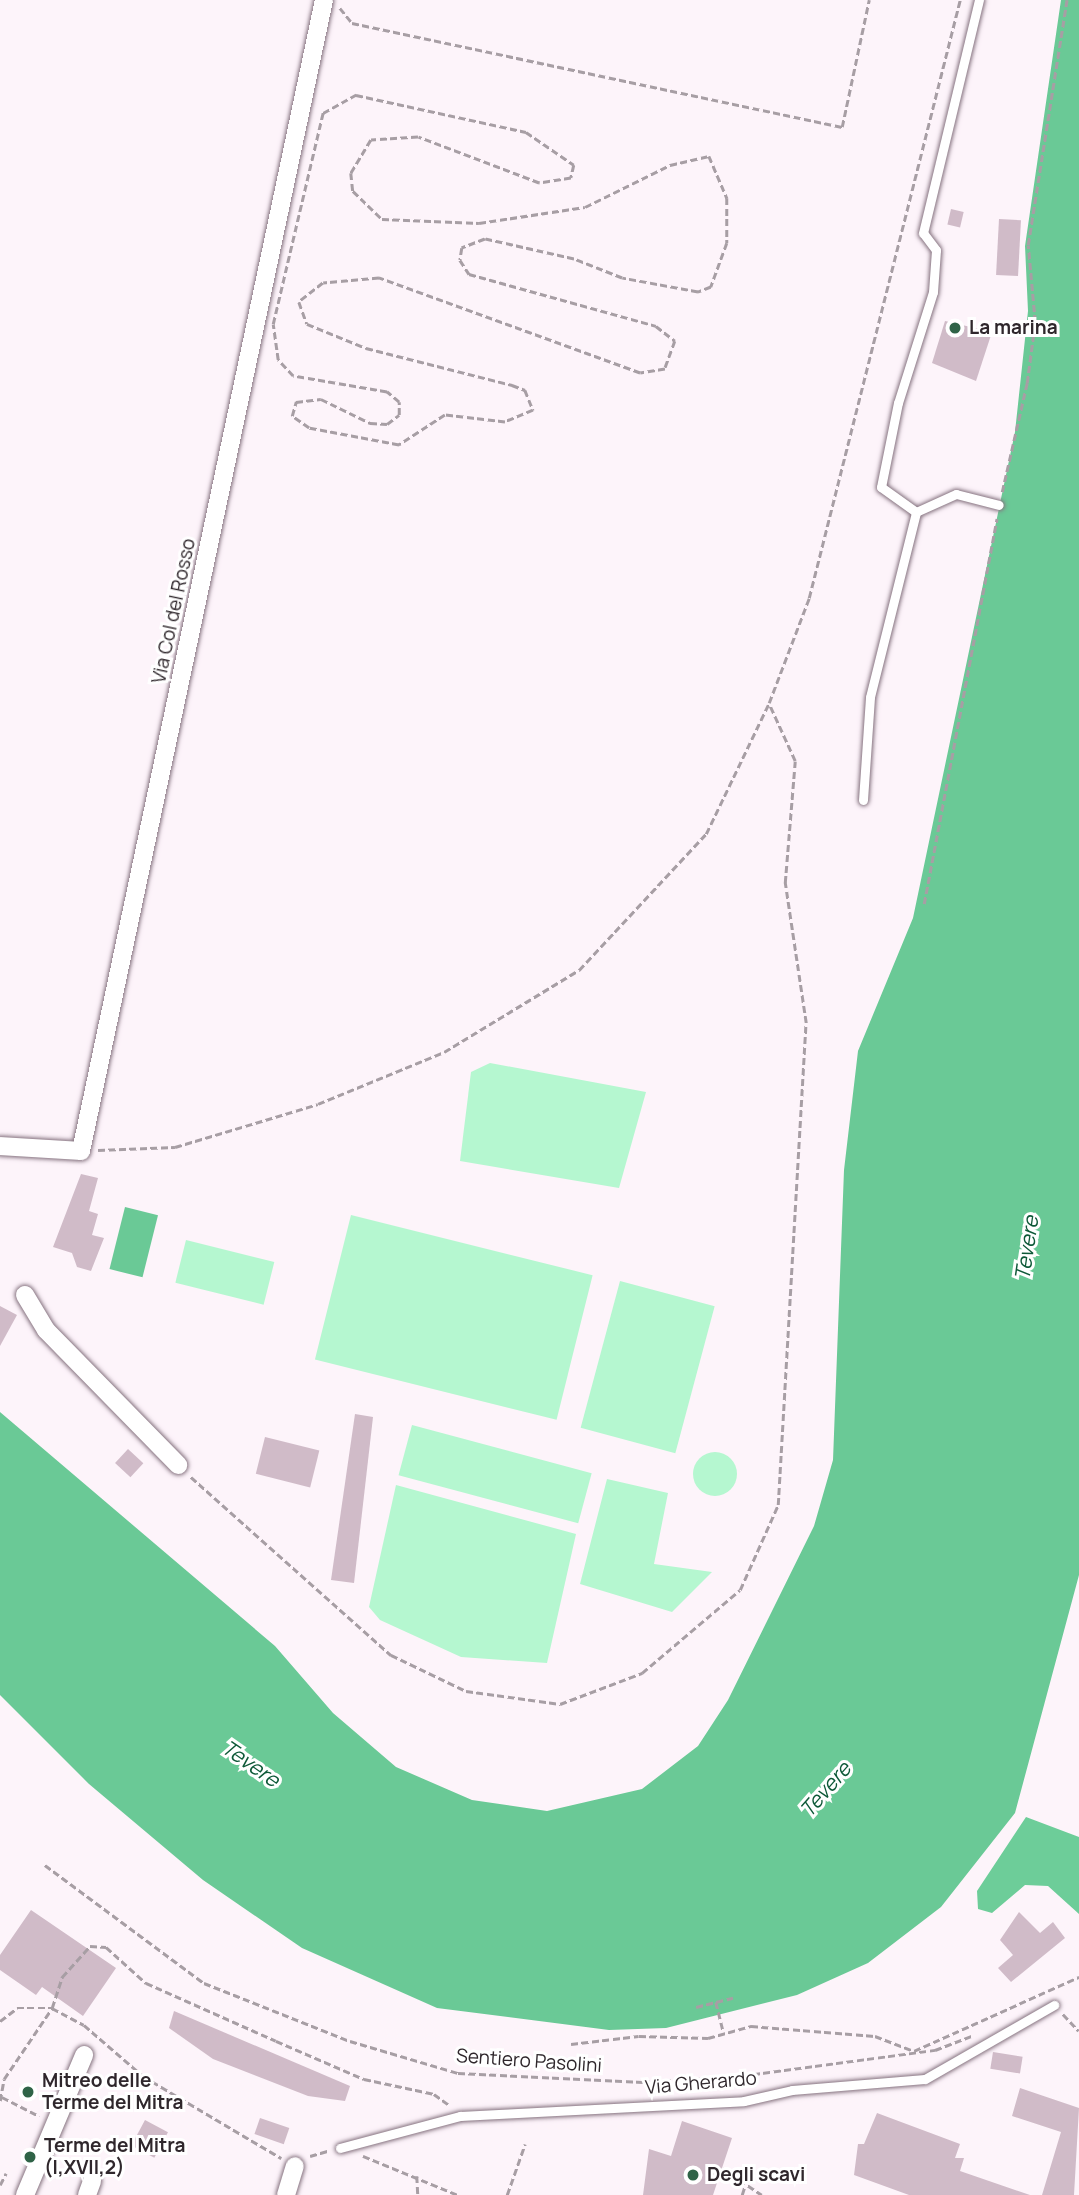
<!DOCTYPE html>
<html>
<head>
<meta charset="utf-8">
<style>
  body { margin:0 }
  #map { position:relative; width:1079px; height:2195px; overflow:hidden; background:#fdf4fa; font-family:Manrope,sans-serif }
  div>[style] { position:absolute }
  .green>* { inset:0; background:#b5f7d0; transform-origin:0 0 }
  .round { border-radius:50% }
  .forest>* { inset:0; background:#6dcd99 }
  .water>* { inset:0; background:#6ac996; transform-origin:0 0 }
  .building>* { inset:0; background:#d0bbc8; transform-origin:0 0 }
  .path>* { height:2.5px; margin-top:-1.25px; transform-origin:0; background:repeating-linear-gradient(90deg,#a79ea4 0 7px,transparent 0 10.5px) }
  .roads { filter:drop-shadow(0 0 2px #867380) drop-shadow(0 0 2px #867380) }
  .lane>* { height:9px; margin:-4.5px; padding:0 4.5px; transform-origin:4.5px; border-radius:4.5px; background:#fff }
  .street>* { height:18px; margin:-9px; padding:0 9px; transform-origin:9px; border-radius:9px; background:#fff }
  .dots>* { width:19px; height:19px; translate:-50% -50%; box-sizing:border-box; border:4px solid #fff; border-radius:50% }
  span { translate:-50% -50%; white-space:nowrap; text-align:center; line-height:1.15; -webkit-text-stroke:6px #fff; paint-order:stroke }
  .poi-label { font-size:19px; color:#2f272c; font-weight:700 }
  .left { translate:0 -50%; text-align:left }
  .street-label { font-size:19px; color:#2f272c }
  .water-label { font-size:21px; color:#0e5938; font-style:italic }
</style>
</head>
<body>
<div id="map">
  <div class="green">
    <i style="clip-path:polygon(490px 1063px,646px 1092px,619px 1188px,460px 1161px,471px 1072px)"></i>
    <i style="left:351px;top:1215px;width:249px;height:149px;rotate:14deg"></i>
    <i style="left:186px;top:1240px;width:91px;height:44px;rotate:14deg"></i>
    <i style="left:620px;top:1281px;width:98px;height:152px;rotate:15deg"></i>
    <i style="left:412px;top:1425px;width:186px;height:52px;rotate:15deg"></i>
    <i class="round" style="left:693px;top:1452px;width:44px;height:44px"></i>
    <i style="clip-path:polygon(607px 1479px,668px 1493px,654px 1564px,712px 1572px,672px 1612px,580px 1584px)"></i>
    <i style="clip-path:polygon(396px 1485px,576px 1534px,547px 1663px,461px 1657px,380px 1620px,369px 1607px)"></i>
  </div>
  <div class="forest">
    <i style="clip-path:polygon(1026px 1817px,1079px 1837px,1079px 1914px,1048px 1886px,1025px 1885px,992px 1913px,978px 1909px,977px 1891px)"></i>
  </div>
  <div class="water">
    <i style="clip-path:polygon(1061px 0,1079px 0,1079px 1575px,1015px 1813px,941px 1907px,868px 1963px,797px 1995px,666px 2028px,609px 2030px,437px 2008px,302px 1948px,203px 1880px,89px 1784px,0 1695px,0 1412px,275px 1646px,333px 1713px,396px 1767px,472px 1800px,547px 1811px,642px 1789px,698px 1746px,728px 1700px,814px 1526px,833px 1460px,844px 1170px,858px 1051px,913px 918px,1015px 432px,1028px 311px,1025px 246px)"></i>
    <i style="left:125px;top:1207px;width:34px;height:64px;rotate:14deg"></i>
  </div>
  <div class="building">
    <i style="left:951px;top:209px;width:13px;height:16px;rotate:13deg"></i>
    <i style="left:999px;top:219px;width:22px;height:56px;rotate:3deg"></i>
    <i style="clip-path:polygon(945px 321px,992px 332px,976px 381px,932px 363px)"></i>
    <i style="clip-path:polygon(81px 1174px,98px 1178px,89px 1211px,98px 1214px,92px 1235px,104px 1238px,91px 1271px,77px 1267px,72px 1253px,53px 1247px)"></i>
    <i style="clip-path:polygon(0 1306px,17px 1315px,0 1346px)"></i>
    <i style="clip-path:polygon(355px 1414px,373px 1417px,354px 1583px,331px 1580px)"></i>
    <i style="left:265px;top:1437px;width:56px;height:38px;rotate:14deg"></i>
    <i style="left:128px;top:1449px;width:21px;height:19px;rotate:43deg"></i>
    <i style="clip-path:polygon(31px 1910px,116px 1968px,83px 2016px,42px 1987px,36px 1995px,0 1970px,0 1955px)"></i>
    <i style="clip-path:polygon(1019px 1912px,1040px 1933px,1053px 1922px,1065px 1938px,1011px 1982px,998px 1968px,1013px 1955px,1000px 1940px)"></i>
    <i style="clip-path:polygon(174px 2011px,350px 2086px,345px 2101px,308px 2096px,213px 2059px,169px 2028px)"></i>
    <i style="left:993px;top:2052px;width:30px;height:17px;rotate:9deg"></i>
    <i style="clip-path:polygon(1020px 2088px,1079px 2108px,1074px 2195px,1042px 2195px,1061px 2132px,1012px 2116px)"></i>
    <i style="clip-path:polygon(877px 2113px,960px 2144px,955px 2158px,964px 2158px,960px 2171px,1030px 2195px,909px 2195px,854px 2175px,858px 2144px,864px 2144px)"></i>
    <i style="left:260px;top:2118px;width:31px;height:17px;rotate:19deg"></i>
    <i style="left:145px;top:2120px;width:26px;height:29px;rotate:28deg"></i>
    <i style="clip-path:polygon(682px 2121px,732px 2138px,713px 2195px,643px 2195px,649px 2149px,671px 2156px)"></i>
  </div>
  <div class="path">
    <i style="left:340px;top:8px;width:19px;rotate:51deg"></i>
    <i style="left:352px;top:23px;width:501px;rotate:11.98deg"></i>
    <i style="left:842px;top:127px;width:130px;rotate:-78deg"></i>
    <i style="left:356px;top:95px;width:174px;rotate:12.3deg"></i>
    <i style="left:526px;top:132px;width:58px;rotate:34.5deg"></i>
    <i style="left:574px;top:165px;width:13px;rotate:103deg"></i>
    <i style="left:571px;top:178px;width:32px;rotate:171deg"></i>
    <i style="left:539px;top:183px;width:129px;rotate:-159.2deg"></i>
    <i style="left:418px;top:137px;width:47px;rotate:176.3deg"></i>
    <i style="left:371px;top:140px;width:39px;rotate:121deg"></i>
    <i style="left:351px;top:173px;width:18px;rotate:84deg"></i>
    <i style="left:353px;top:191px;width:40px;rotate:44deg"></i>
    <i style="left:382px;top:219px;width:97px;rotate:2.4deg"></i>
    <i style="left:479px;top:223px;width:107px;rotate:-8.6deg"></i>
    <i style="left:585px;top:207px;width:95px;rotate:-26.3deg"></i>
    <i style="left:670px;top:165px;width:40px;rotate:-13deg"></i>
    <i style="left:709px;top:156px;width:46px;rotate:66.8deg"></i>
    <i style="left:727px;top:198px;width:45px;rotate:90deg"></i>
    <i style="left:727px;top:243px;width:47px;rotate:110deg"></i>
    <i style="left:711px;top:287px;width:14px;rotate:159deg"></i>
    <i style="left:698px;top:292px;width:77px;rotate:-169.6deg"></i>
    <i style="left:622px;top:278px;width:52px;rotate:-158.4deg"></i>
    <i style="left:574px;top:259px;width:91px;rotate:-167.3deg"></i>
    <i style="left:485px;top:239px;width:25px;rotate:159deg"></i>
    <i style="left:462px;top:248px;width:12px;rotate:99deg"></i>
    <i style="left:460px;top:260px;width:17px;rotate:57deg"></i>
    <i style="left:469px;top:274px;width:194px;rotate:15.5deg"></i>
    <i style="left:656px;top:326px;width:24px;rotate:38deg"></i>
    <i style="left:675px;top:341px;width:30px;rotate:110deg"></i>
    <i style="left:665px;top:369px;width:25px;rotate:171deg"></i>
    <i style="left:640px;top:373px;width:278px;rotate:-160deg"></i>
    <i style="left:379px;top:278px;width:56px;rotate:174.9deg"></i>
    <i style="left:323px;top:283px;width:31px;rotate:142deg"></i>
    <i style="left:299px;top:302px;width:23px;rotate:70deg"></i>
    <i style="left:307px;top:324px;width:64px;rotate:22.1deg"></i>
    <i style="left:366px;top:348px;width:151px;rotate:14.2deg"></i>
    <i style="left:512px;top:385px;width:14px;rotate:21deg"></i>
    <i style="left:525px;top:390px;width:22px;rotate:68deg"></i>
    <i style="left:533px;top:410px;width:30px;rotate:157deg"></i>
    <i style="left:505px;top:422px;width:60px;rotate:-173.3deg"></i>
    <i style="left:445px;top:415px;width:55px;rotate:146.9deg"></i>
    <i style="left:399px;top:445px;width:92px;rotate:-169.3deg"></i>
    <i style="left:309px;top:428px;width:21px;rotate:-145deg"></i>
    <i style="left:292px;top:416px;width:15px;rotate:-74deg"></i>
    <i style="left:296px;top:402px;width:25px;rotate:-7deg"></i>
    <i style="left:321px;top:399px;width:55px;rotate:26.1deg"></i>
    <i style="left:370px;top:423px;width:17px;rotate:3deg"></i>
    <i style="left:387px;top:424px;width:15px;rotate:-37deg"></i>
    <i style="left:399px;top:415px;width:13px;rotate:-90deg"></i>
    <i style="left:399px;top:402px;width:16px;rotate:-140deg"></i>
    <i style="left:387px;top:392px;width:95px;rotate:-170.3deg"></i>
    <i style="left:293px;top:376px;width:22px;rotate:-133deg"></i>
    <i style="left:278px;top:360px;width:36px;rotate:-98deg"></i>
    <i style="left:273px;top:324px;width:217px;rotate:-76.7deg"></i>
    <i style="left:323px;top:113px;width:38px;rotate:-29deg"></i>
    <i style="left:1002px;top:492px;width:112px;rotate:-77.1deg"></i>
    <i style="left:1027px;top:383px;width:62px;rotate:-82.5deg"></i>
    <i style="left:1035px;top:322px;width:77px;rotate:-95.2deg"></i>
    <i style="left:1028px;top:245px;width:248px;rotate:-81deg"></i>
    <i style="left:924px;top:904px;width:392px;rotate:-79.3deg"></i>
    <i style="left:98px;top:1150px;width:77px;rotate:-2.2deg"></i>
    <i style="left:175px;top:1147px;width:149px;rotate:-16.7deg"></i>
    <i style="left:318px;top:1104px;width:136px;rotate:-22.4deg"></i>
    <i style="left:444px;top:1052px;width:158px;rotate:-31.3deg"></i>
    <i style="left:579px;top:970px;width:186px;rotate:-47deg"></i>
    <i style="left:706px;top:834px;width:145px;rotate:-64.3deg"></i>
    <i style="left:769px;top:703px;width:112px;rotate:-69.1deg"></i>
    <i style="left:809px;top:598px;width:617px;rotate:-75.83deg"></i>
    <i style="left:191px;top:1477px;width:268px;rotate:41.7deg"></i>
    <i style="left:391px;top:1655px;width:83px;rotate:25.6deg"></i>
    <i style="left:466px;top:1691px;width:95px;rotate:7.9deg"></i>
    <i style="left:560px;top:1704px;width:88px;rotate:-20.7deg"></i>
    <i style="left:642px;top:1673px;width:128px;rotate:-40.3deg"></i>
    <i style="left:740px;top:1590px;width:93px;rotate:-65.9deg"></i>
    <i style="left:778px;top:1505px;width:483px;rotate:-86.7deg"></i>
    <i style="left:806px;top:1023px;width:142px;rotate:-98.5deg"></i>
    <i style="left:785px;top:883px;width:122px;rotate:-85.3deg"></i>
    <i style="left:795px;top:761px;width:63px;rotate:-114.5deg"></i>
    <i style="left:45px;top:1865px;width:198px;rotate:36.6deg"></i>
    <i style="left:204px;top:1983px;width:157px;rotate:21.7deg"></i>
    <i style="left:350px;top:2041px;width:113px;rotate:16.5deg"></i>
    <i style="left:458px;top:2073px;width:185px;rotate:2.8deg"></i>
    <i style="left:643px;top:2082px;width:89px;rotate:-3.2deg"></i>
    <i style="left:732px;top:2077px;width:205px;rotate:-7.6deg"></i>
    <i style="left:935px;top:2050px;width:40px;rotate:-21deg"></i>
    <i style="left:716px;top:2002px;width:32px;rotate:76deg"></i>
    <i style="left:696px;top:2007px;width:38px;rotate:-14deg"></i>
    <i style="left:1063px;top:2014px;width:23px;rotate:47deg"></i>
    <i style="left:0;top:2021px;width:21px;rotate:-37deg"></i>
    <i style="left:17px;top:2008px;width:35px"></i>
    <i style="left:52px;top:2008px;width:36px;rotate:28deg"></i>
    <i style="left:84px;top:2025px;width:78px;rotate:40.8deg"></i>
    <i style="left:143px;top:2076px;width:161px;rotate:30.7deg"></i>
    <i style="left:571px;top:2044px;width:68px;rotate:-6.7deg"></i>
    <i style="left:639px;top:2036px;width:69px;rotate:1.7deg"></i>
    <i style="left:708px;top:2038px;width:45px;rotate:-15.6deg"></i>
    <i style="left:751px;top:2026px;width:124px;rotate:4.6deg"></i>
    <i style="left:875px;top:2036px;width:42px;rotate:21deg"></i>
    <i style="left:914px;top:2051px;width:181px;rotate:-24.2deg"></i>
    <i style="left:2px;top:2097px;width:42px;rotate:27.2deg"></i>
    <i style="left:0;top:2101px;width:22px;rotate:-80deg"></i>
    <i style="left:4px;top:2079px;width:86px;rotate:-55.9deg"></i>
    <i style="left:52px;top:2008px;width:33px;rotate:-72deg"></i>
    <i style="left:62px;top:1977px;width:42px;rotate:-47.9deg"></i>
    <i style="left:90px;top:1946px;width:16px;rotate:4deg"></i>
    <i style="left:106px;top:1947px;width:54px;rotate:42deg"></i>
    <i style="left:146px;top:1983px;width:142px;rotate:24deg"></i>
    <i style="left:276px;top:2041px;width:96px;rotate:23.4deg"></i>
    <i style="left:364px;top:2079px;width:72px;rotate:12.1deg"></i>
    <i style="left:434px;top:2094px;width:19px;rotate:36deg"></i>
    <i style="left:310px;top:2156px;width:18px;rotate:-16deg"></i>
    <i style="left:363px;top:2156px;width:103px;rotate:22.3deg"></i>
    <i style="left:722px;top:2168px;width:48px;rotate:34deg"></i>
    <i style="left:417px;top:2176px;width:19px;rotate:87deg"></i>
    <i style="left:0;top:2185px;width:13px;rotate:-63deg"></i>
    <i style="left:507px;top:2195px;width:54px;rotate:-70.6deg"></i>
    <i style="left:742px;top:2195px;width:10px;rotate:-73deg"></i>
  </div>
  <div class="roads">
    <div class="lane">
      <i style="left:916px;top:512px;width:44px;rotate:-24.2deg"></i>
      <i style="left:956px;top:494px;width:44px;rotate:14.3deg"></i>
      <i style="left:863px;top:800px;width:103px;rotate:-86.1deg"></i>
      <i style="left:870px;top:697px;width:191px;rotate:-76deg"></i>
      <i style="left:916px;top:512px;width:43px;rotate:-144.5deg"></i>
      <i style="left:881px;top:487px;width:86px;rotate:-78.6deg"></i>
      <i style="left:898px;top:403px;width:116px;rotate:-72.5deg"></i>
      <i style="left:933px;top:292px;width:42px;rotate:-85.9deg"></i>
      <i style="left:936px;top:250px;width:21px;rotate:-127deg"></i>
      <i style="left:923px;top:233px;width:240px;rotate:-76.5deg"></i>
      <i style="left:340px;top:2148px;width:124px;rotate:-14.9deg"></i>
      <i style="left:460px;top:2116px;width:284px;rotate:-3deg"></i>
      <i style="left:744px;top:2101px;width:49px;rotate:-12.9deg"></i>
      <i style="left:792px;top:2090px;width:133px;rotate:-4.7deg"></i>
      <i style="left:925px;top:2079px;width:149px;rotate:-29.8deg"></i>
    </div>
    <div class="street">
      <i style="left:0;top:1146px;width:81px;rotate:3.5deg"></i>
      <i style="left:81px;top:1151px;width:1176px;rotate:-78.08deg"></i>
      <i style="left:25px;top:1295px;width:41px;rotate:59deg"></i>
      <i style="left:46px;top:1330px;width:189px;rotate:45.6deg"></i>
      <i style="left:25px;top:2195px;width:152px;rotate:-67.1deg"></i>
      <i style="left:87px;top:2195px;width:15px;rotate:-70deg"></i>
      <i style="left:286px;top:2195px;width:30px;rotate:-73deg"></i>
    </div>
  </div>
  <div class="dots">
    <i style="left:955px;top:328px;background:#2f6347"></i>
    <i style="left:28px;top:2092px;background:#2f6347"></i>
    <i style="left:30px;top:2157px;background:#2f6347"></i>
    <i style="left:693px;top:2175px;background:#2f6347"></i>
  </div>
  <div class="poi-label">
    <span class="left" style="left:969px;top:328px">La marina</span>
    <span class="left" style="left:42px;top:2092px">Mitreo delle<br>Terme del Mitra</span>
    <span class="left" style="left:44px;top:2157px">Terme del Mitra<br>(I,XVII,2)</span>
    <span class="left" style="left:707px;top:2175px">Degli scavi</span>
  </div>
  <div class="street-label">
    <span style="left:174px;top:611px;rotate:-78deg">Via Col del Rosso</span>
    <span style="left:529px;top:2061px;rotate:4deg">Sentiero Pasolini</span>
    <span style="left:701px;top:2083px;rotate:-5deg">Via Gherardo</span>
  </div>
  <div class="water-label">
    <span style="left:1026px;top:1248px;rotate:-82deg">Tevere</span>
    <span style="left:251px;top:1763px;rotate:35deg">Tevere</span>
    <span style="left:825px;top:1789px;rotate:-49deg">Tevere</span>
  </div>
</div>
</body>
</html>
